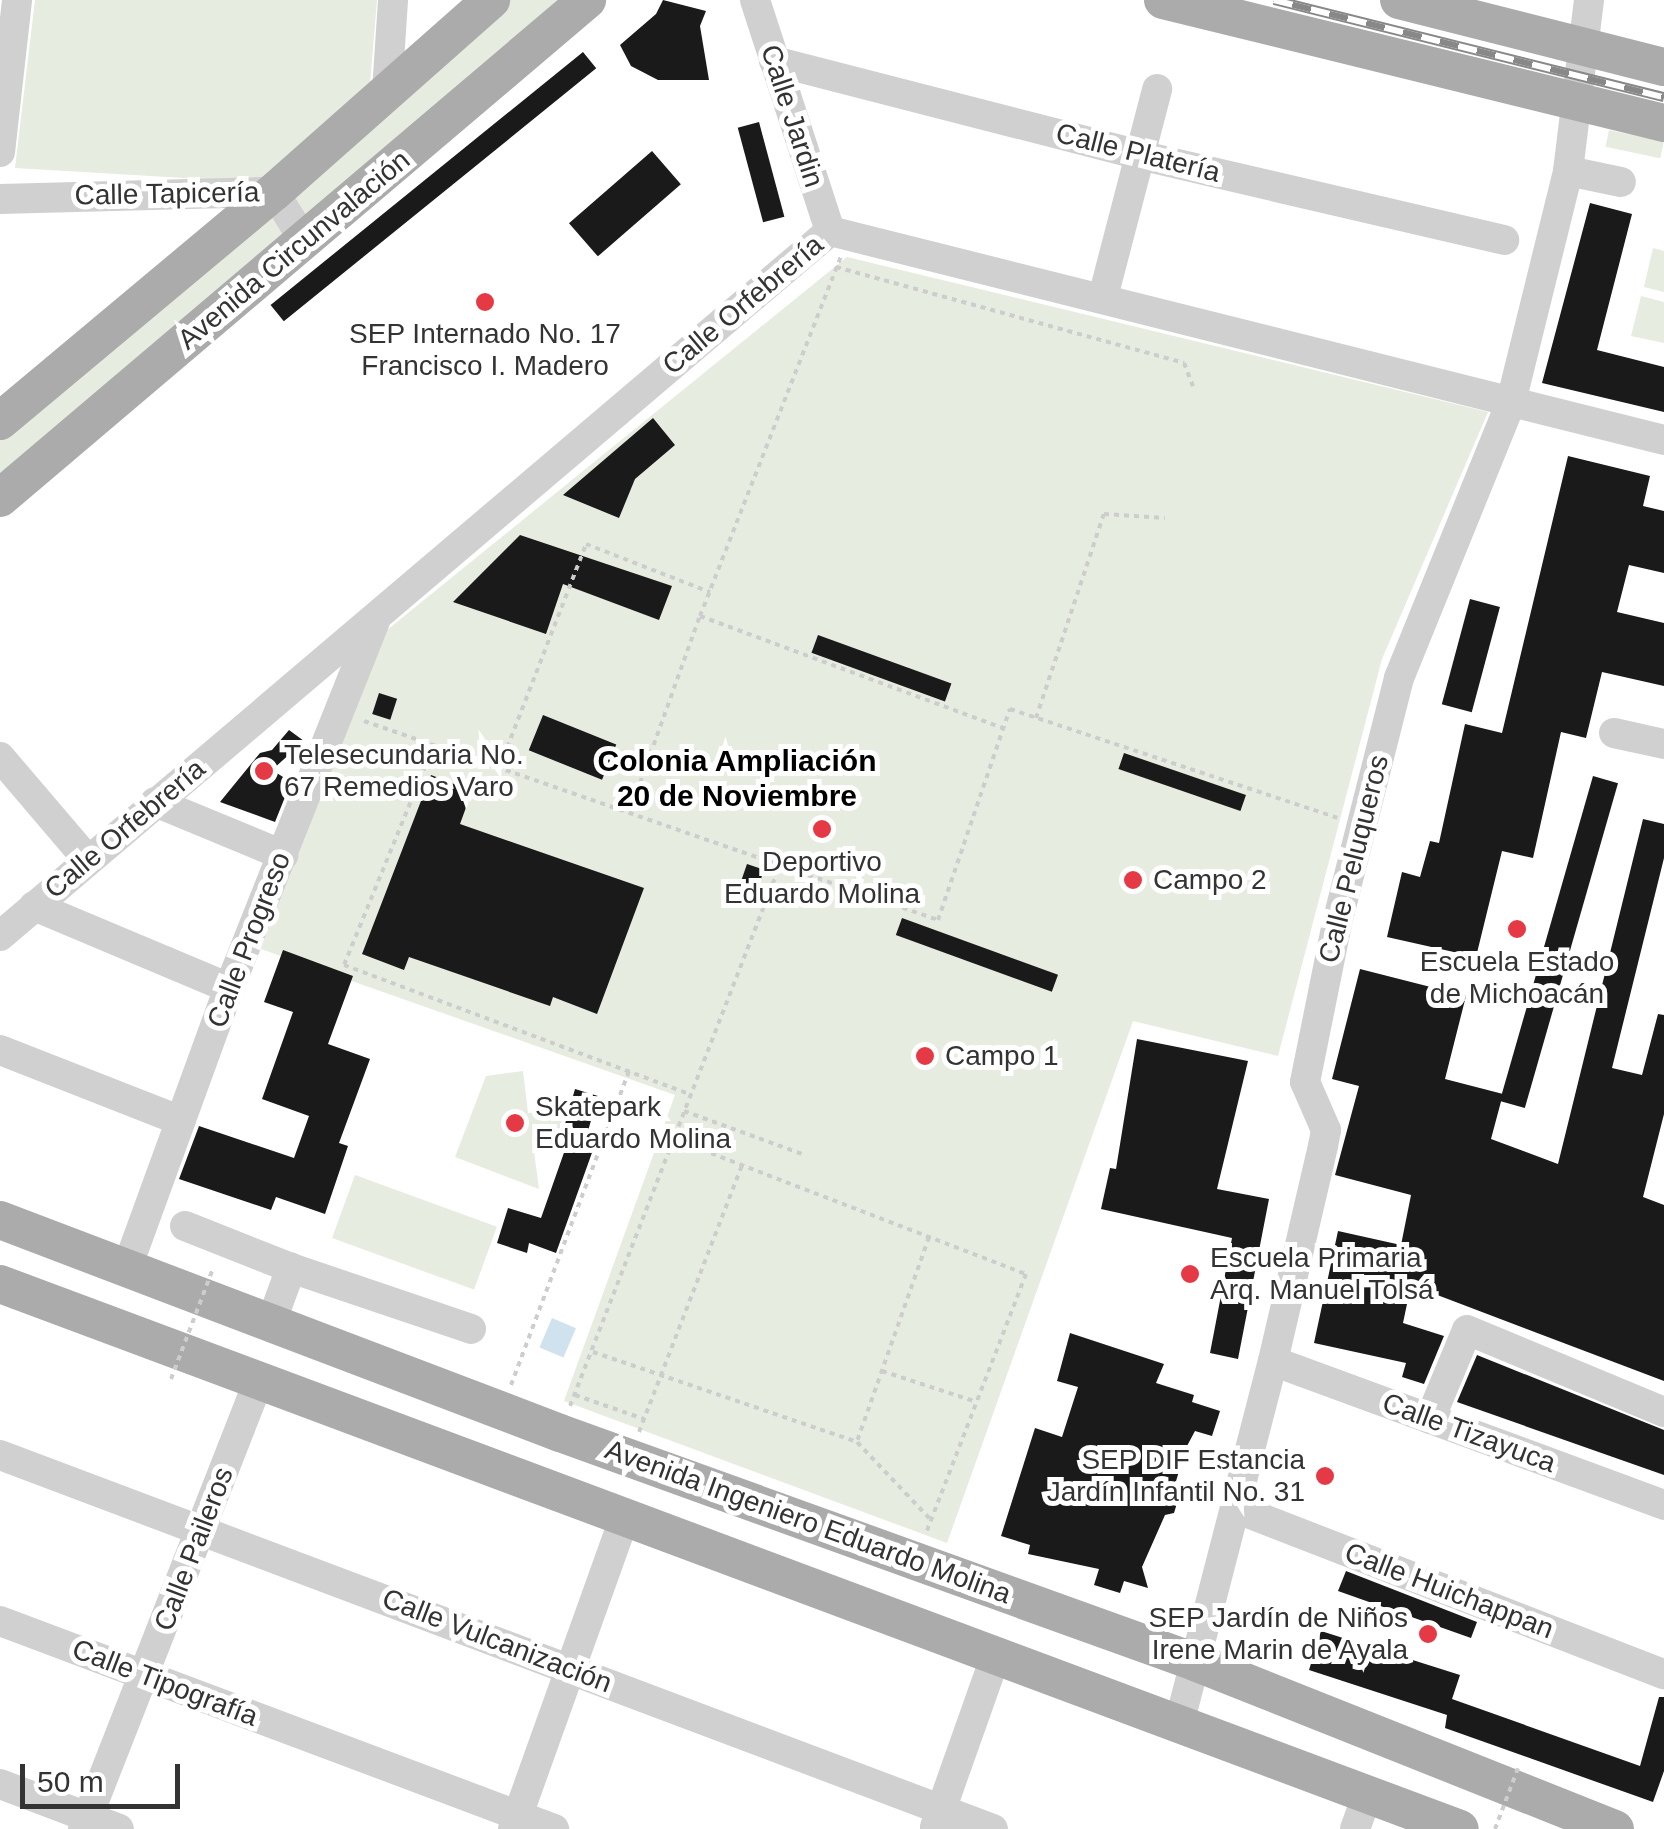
<!DOCTYPE html>
<html>
<head>
<meta charset="utf-8">
<style>
  body { margin:0 }
  #map { position:relative; width:1664px; height:1829px; overflow:hidden; background:#fff; font-family:Helvetica,sans-serif }
  div>[style] { position:absolute }
  .green>* { inset:0; background:#e6ecdf; transform-origin:0 0 }
  .water>* { inset:0; background:#cfe2ee; transform-origin:0 0 }
  .building>* { inset:0; background:#1a1a1a; transform-origin:0 0 }
  .path>* { height:4px; margin-top:-2px; transform-origin:0; background:repeating-linear-gradient(90deg,#cdcdcd 0 5px,transparent 0 10px) }
  .minor>* { height:30px; margin:-15px; padding:0 15px; transform-origin:15px; border-radius:15px; background:#d0d0d0 }
  .major>* { height:38px; margin:-19px; padding:0 19px; transform-origin:19px; border-radius:19px; background:#ababab }
  .rail>* { height:10px; margin-top:-5px; transform-origin:0; background:repeating-linear-gradient(90deg,#fff 0 19px,#888 0 38px); box-sizing:border-box; border-block:2px solid #888 }
  .path-bridge>* { height:4px; margin-top:-2px; transform-origin:0; background:repeating-linear-gradient(90deg,#cdcdcd 0 5px,transparent 0 10px) }
  .dots>* { width:28px; height:28px; translate:-50% -50%; box-sizing:border-box; border:5px solid #fff; border-radius:50% }
  span { translate:-50% -50%; white-space:nowrap; text-align:center; line-height:1.15; -webkit-text-stroke:10px #fff; paint-order:stroke }
  .street-label { font-size:28px; color:#333 }
  .poi-label { font-size:28px; color:#333 }
  .left { translate:0 -50%; text-align:left }
  .right { translate:-100% -50%; text-align:right }
  .neighbourhood-label { font-size:30px; color:#000; font-weight:700 }
  .scale { position:absolute; left:20px; top:1764px; width:160px; height:45px; box-sizing:border-box; border:5px solid #333; border-top:0; padding-left:12px; font-size:30px; line-height:35px; white-space:nowrap; color:#333; -webkit-text-stroke:8px #fff; paint-order:stroke }
</style>
</head>
<body>
<div id="map">
  <div class="green">
    <i style="clip-path:polygon(35px 0,377px 0,367px 121px,510px 0,567px 0,0 484px,0 435px,284px 184px,15px 168px)"></i>
    <i style="left:1609px;top:130px;width:56px;height:17px;rotate:12deg"></i>
    <i style="clip-path:polygon(1653px 248px,1664px 251px,1664px 292px,1644px 287px)"></i>
    <i style="clip-path:polygon(847px 257px,1488px 412px,1382px 659px,1278px 1056px,1133px 1021px,947px 1543px,564px 1401px,675px 1095px,261px 949px,387px 630px)"></i>
    <i style="clip-path:polygon(1641px 296px,1664px 302px,1664px 343px,1631px 336px)"></i>
    <i style="clip-path:polygon(523px 1071px,528px 1113px,560px 1109px,563px 1132px,532px 1137px,539px 1189px,455px 1157px,486px 1076px)"></i>
    <i style="left:355px;top:1175px;width:151px;height:67px;rotate:20deg"></i>
  </div>
  <div class="water">
    <i style="left:552px;top:1318px;width:26px;height:32px;rotate:23deg"></i>
  </div>
  <div class="building">
    <i style="clip-path:polygon(663px 0,706px 11px,700px 26px,709px 80px,658px 80px,631px 66px,620px 45px,656px 14px)"></i>
    <i style="left:583px;top:52px;width:21px;height:402px;rotate:51deg"></i>
    <i style="left:759px;top:122px;width:98px;height:22px;rotate:75deg"></i>
    <i style="left:652px;top:151px;width:44px;height:110px;rotate:49deg"></i>
    <i style="clip-path:polygon(1590px 203px,1632px 214px,1597px 350px,1664px 367px,1664px 412px,1542px 383px)"></i>
    <i style="clip-path:polygon(653px 418px,675px 445px,635px 479px,619px 518px,563px 495px)"></i>
    <i style="clip-path:polygon(1568px 456px,1650px 476px,1643px 506px,1664px 511px,1664px 573px,1629px 565px,1617px 612px,1664px 623px,1664px 686px,1602px 672px,1586px 738px,1561px 732px,1533px 858px,1502px 851px,1476px 957px,1387px 937px,1402px 872px,1420px 877px,1430px 841px,1439px 843px,1465px 724px,1502px 733px)"></i>
    <i style="clip-path:polygon(520px 535px,672px 586px,659px 620px,563px 584px,546px 634px,453px 602px)"></i>
    <i style="left:1470px;top:599px;width:31px;height:109px;rotate:15deg"></i>
    <i style="left:818px;top:635px;width:142px;height:19px;rotate:20deg"></i>
    <i style="left:379px;top:693px;width:19px;height:22px;rotate:18deg"></i>
    <i style="left:543px;top:715px;width:79px;height:38px;rotate:22deg"></i>
    <i style="clip-path:polygon(289px 730px,304px 741px,272px 770px,291px 782px,275px 822px,220px 802px,260px 753px,272px 750px)"></i>
    <i style="left:1124px;top:753px;width:129px;height:17px;rotate:19deg"></i>
    <i style="clip-path:polygon(431px 775px,472px 791px,460px 824px,644px 888px,597px 1014px,553px 997px,550px 1006px,409px 957px,404px 970px,362px 954px)"></i>
    <i style="left:1593px;top:776px;width:26px;height:338px;rotate:16deg"></i>
    <i style="clip-path:polygon(1643px 819px,1664px 824px,1664px 858px,1612px 1068px,1642px 1075px,1658px 1014px,1664px 1015px,1664px 1114px,1643px 1197px,1664px 1205px,1664px 1381px,1411px 1285px,1403px 1323px,1444px 1336px,1424px 1384px,1402px 1377px,1406px 1363px,1314px 1343px,1338px 1231px,1401px 1245px,1411px 1195px,1335px 1175px,1359px 1086px,1332px 1079px,1360px 969px,1466px 996px,1445px 1079px,1503px 1094px,1491px 1139px,1558px 1164px)"></i>
    <i style="left:747px;top:864px;width:18px;height:31px;rotate:19deg"></i>
    <i style="left:902px;top:918px;width:166px;height:18px;rotate:20deg"></i>
    <i style="clip-path:polygon(283px 950px,353px 976px,328px 1044px,370px 1059px,339px 1143px,348px 1146px,325px 1214px,276px 1197px,271px 1210px,179px 1179px,199px 1126px,294px 1158px,309px 1116px,262px 1099px,293px 1012px,264px 1002px)"></i>
    <i style="clip-path:polygon(1137px 1039px,1248px 1061px,1217px 1189px,1269px 1199px,1238px 1359px,1210px 1353px,1232px 1238px,1101px 1209px,1110px 1168px,1116px 1169px)"></i>
    <i style="clip-path:polygon(575px 1089px,598px 1096px,588px 1131px,598px 1136px,556px 1253px,529px 1243px,527px 1253px,497px 1243px,508px 1208px,541px 1218px,573px 1127px,565px 1124px)"></i>
    <i style="clip-path:polygon(1070px 1333px,1164px 1364px,1156px 1383px,1194px 1395px,1192px 1402px,1220px 1411px,1212px 1436px,1195px 1431px,1187px 1446px,1171px 1497px,1178px 1500px,1174px 1513px,1165px 1515px,1142px 1567px,1148px 1588px,1124px 1581px,1120px 1593px,1094px 1585px,1099px 1569px,1028px 1554px,1030px 1545px,1001px 1536px,1035px 1428px,1062px 1437px,1078px 1387px,1057px 1381px)"></i>
    <i style="clip-path:polygon(1477px 1355px,1664px 1430px,1664px 1475px,1457px 1402px)"></i>
    <i style="clip-path:polygon(1346px 1571px,1477px 1622px,1471px 1638px,1338px 1591px)"></i>
    <i style="clip-path:polygon(1321px 1631px,1460px 1675px,1452px 1699px,1640px 1766px,1659px 1697px,1664px 1697px,1664px 1771px,1653px 1802px,1445px 1728px,1447px 1715px,1309px 1670px)"></i>
  </div>
  <div class="path">
    <i style="left:836px;top:267px;width:361px;rotate:15.4deg"></i>
    <i style="left:1184px;top:363px;width:25px;rotate:69deg"></i>
    <i style="left:700px;top:616px;width:386px;rotate:-68.6deg"></i>
    <i style="left:1036px;top:718px;width:215px;rotate:-71.6deg"></i>
    <i style="left:1104px;top:514px;width:61px;rotate:3.8deg"></i>
    <i style="left:364px;top:721px;width:608px;rotate:19.12deg"></i>
    <i style="left:938px;top:920px;width:223px;rotate:-71.2deg"></i>
    <i style="left:1010px;top:709px;width:346px;rotate:18.4deg"></i>
    <i style="left:433px;top:747px;width:235px;rotate:112.2deg"></i>
    <i style="left:344px;top:965px;width:371px;rotate:20.5deg"></i>
    <i style="left:500px;top:766px;width:238px;rotate:-68.8deg"></i>
    <i style="left:586px;top:544px;width:133px;rotate:21.2deg"></i>
    <i style="left:630px;top:811px;width:207px;rotate:-70.3deg"></i>
    <i style="left:700px;top:616px;width:323px;rotate:20.3deg"></i>
    <i style="left:684px;top:1111px;width:129px;rotate:20deg"></i>
    <i style="left:674px;top:1139px;width:377px;rotate:21deg"></i>
    <i style="left:1026px;top:1274px;width:278px;rotate:111.1deg"></i>
    <i style="left:929px;top:1237px;width:217px;rotate:109.4deg"></i>
    <i style="left:857px;top:1442px;width:108px;rotate:46.5deg"></i>
    <i style="left:593px;top:1352px;width:279px;rotate:18.8deg"></i>
    <i style="left:882px;top:1371px;width:100px;rotate:18.1deg"></i>
    <i style="left:511px;top:1385px;width:335px;rotate:-69.4deg"></i>
    <i style="left:575px;top:1395px;width:73px;rotate:19.2deg"></i>
    <i style="left:570px;top:1406px;width:580px;rotate:-68.79deg"></i>
    <i style="left:639px;top:1432px;width:286px;rotate:-68.9deg"></i>
  </div>
  <div class="minor">
    <i style="left:755px;top:0;width:243px;rotate:72deg"></i>
    <i style="left:774px;top:61px;width:377px;rotate:14.4deg"></i>
    <i style="left:1139px;top:155px;width:375px;rotate:13.1deg"></i>
    <i style="left:387px;top:91px;width:91px;rotate:-86.2deg"></i>
    <i style="left:0;top:152px;width:153px;rotate:-83.6deg"></i>
    <i style="left:1568px;top:171px;width:54px;rotate:11.7deg"></i>
    <i style="left:0;top:199px;width:274px;rotate:-1.5deg"></i>
    <i style="left:274px;top:192px;width:59px;rotate:58.2deg"></i>
    <i style="left:830px;top:231px;width:860px;rotate:14.07deg"></i>
    <i style="left:1103px;top:297px;width:215px;rotate:-75.4deg"></i>
    <i style="left:1614px;top:733px;width:51px;rotate:12.4deg"></i>
    <i style="left:0;top:757px;width:134px;rotate:49.5deg"></i>
    <i style="left:155px;top:802px;width:139px;rotate:22.5deg"></i>
    <i style="left:34px;top:906px;width:212px;rotate:22.8deg"></i>
    <i style="left:0;top:936px;width:1089px;rotate:-40.34deg"></i>
    <i style="left:0;top:1050px;width:194px;rotate:21.4deg"></i>
    <i style="left:185px;top:1226px;width:114px;rotate:21.6deg"></i>
    <i style="left:127px;top:1268px;width:298px;rotate:-70deg"></i>
    <i style="left:229px;top:988px;width:394px;rotate:-68.3deg"></i>
    <i style="left:271px;top:1323px;width:59px;rotate:-70deg"></i>
    <i style="left:291px;top:1268px;width:190px;rotate:18.7deg"></i>
    <i style="left:1273px;top:1361px;width:417px;rotate:20.2deg"></i>
    <i style="left:1430px;top:1419px;width:96px;rotate:-67.4deg"></i>
    <i style="left:1467px;top:1330px;width:213px;rotate:22.6deg"></i>
    <i style="left:0;top:1455px;width:1061px;rotate:20.64deg"></i>
    <i style="left:1235px;top:1508px;width:460px;rotate:21.2deg"></i>
    <i style="left:0;top:1621px;width:592px;rotate:20.58deg"></i>
    <i style="left:1179px;top:1724px;width:375px;rotate:-75.5deg"></i>
    <i style="left:1273px;top:1361px;width:221px;rotate:-76.9deg"></i>
    <i style="left:1323px;top:1146px;width:16px;rotate:-79deg"></i>
    <i style="left:1326px;top:1130px;width:52px;rotate:-113.6deg"></i>
    <i style="left:1305px;top:1082px;width:166px;rotate:-78.6deg"></i>
    <i style="left:1338px;top:919px;width:249px;rotate:-75.8deg"></i>
    <i style="left:1399px;top:678px;width:298px;rotate:-67.9deg"></i>
    <i style="left:1511px;top:402px;width:238px;rotate:-76.1deg"></i>
    <i style="left:1568px;top:171px;width:172px;rotate:-83deg"></i>
    <i style="left:0;top:1784px;width:127px;rotate:20.7deg"></i>
    <i style="left:935px;top:1827px;width:182px;rotate:-70.5deg"></i>
    <i style="left:83px;top:1829px;width:482px;rotate:-68.6deg"></i>
    <i style="left:513px;top:1829px;width:332px;rotate:-70.3deg"></i>
    <i style="left:1355px;top:1829px;width:35px;rotate:-70deg"></i>
  </div>
  <div class="major">
    <i style="left:1163px;top:0;width:516px;rotate:13.79deg"></i>
    <i style="left:1399px;top:0;width:273px;rotate:14.2deg"></i>
    <i style="left:0;top:421px;width:357px;rotate:-39.9deg"></i>
    <i style="left:274px;top:192px;width:290px;rotate:-41.5deg"></i>
    <i style="left:0;top:498px;width:770px;rotate:-40.31deg"></i>
    <i style="left:0;top:1220px;width:599px;rotate:20.82deg"></i>
    <i style="left:560px;top:1433px;width:675px;rotate:19.83deg"></i>
    <i style="left:1195px;top:1662px;width:452px;rotate:21.7deg"></i>
    <i style="left:0;top:1284px;width:1558px;rotate:20.47deg"></i>
  </div>
  <div class="rail">
    <i style="left:1274px;top:0;width:402px;rotate:14deg"></i>
  </div>
  <div class="path-bridge">
    <i style="left:171px;top:1379px;width:116px;rotate:-69.2deg"></i>
    <i style="left:1495px;top:1829px;width:65px;rotate:-69.3deg"></i>
  </div>
  <div class="dots">
    <i style="left:485px;top:302px;background:#e63946"></i>
    <i style="left:264px;top:771px;background:#e63946"></i>
    <i style="left:822px;top:829px;background:#e63946"></i>
    <i style="left:1133px;top:880px;background:#e63946"></i>
    <i style="left:1517px;top:929px;background:#e63946"></i>
    <i style="left:925px;top:1056px;background:#e63946"></i>
    <i style="left:515px;top:1123px;background:#e63946"></i>
    <i style="left:1190px;top:1274px;background:#e63946"></i>
    <i style="left:1325px;top:1476px;background:#e63946"></i>
    <i style="left:1428px;top:1634px;background:#e63946"></i>
  </div>
  <div class="street-label">
    <span style="left:792px;top:116px;rotate:72deg">Calle Jardin</span>
    <span style="left:1138px;top:153px;rotate:14deg">Calle Platería</span>
    <span style="left:167px;top:194px;rotate:-1deg">Calle Tapicería</span>
    <span style="left:294px;top:250px;rotate:-40deg">Avenida Circunvalación</span>
    <span style="left:743px;top:305px;rotate:-40deg">Calle Orfebrería</span>
    <span style="left:125px;top:829px;rotate:-40deg">Calle Orfebrería</span>
    <span style="left:1354px;top:859px;rotate:-76deg">Calle Peluqueros</span>
    <span style="left:249px;top:940px;rotate:-69deg">Calle Progreso</span>
    <span style="left:1469px;top:1433px;rotate:20deg">Calle Tizayuca</span>
    <span style="left:808px;top:1522px;rotate:20deg">Avenida Ingeniero Eduardo Molina</span>
    <span style="left:194px;top:1549px;rotate:-69deg">Calle Paileros</span>
    <span style="left:1449px;top:1591px;rotate:21deg">Calle Huichappan</span>
    <span style="left:497px;top:1641px;rotate:21deg">Calle Vulcanización</span>
    <span style="left:165px;top:1683px;rotate:21deg">Calle Tipografía</span>
  </div>
  <div class="poi-label">
    <span style="left:485px;top:350px">SEP Internado No. 17<br>Francisco I. Madero</span>
    <span class="left" style="left:284px;top:771px">Telesecundaria No.<br>67 Remedios Varo</span>
    <span style="left:822px;top:878px">Deportivo<br>Eduardo Molina</span>
    <span class="left" style="left:1153px;top:880px">Campo 2</span>
    <span style="left:1517px;top:978px">Escuela Estado<br>de Michoacán</span>
    <span class="left" style="left:945px;top:1056px">Campo 1</span>
    <span class="left" style="left:535px;top:1123px">Skatepark<br>Eduardo Molina</span>
    <span class="left" style="left:1210px;top:1274px">Escuela Primaria<br>Arq. Manuel Tolsá</span>
    <span class="right" style="left:1305px;top:1476px">SEP DIF Estancia<br>Jardín Infantil No. 31</span>
    <span class="right" style="left:1408px;top:1634px">SEP Jardín de Niños<br>Irene Marin de Ayala</span>
  </div>
  <div class="neighbourhood-label">
    <span style="left:737px;top:778px">Colonia Ampliación<br>20 de Noviembre</span>
  </div>
  <div class="scale">50 m</div>
</div>
</body>
</html>
